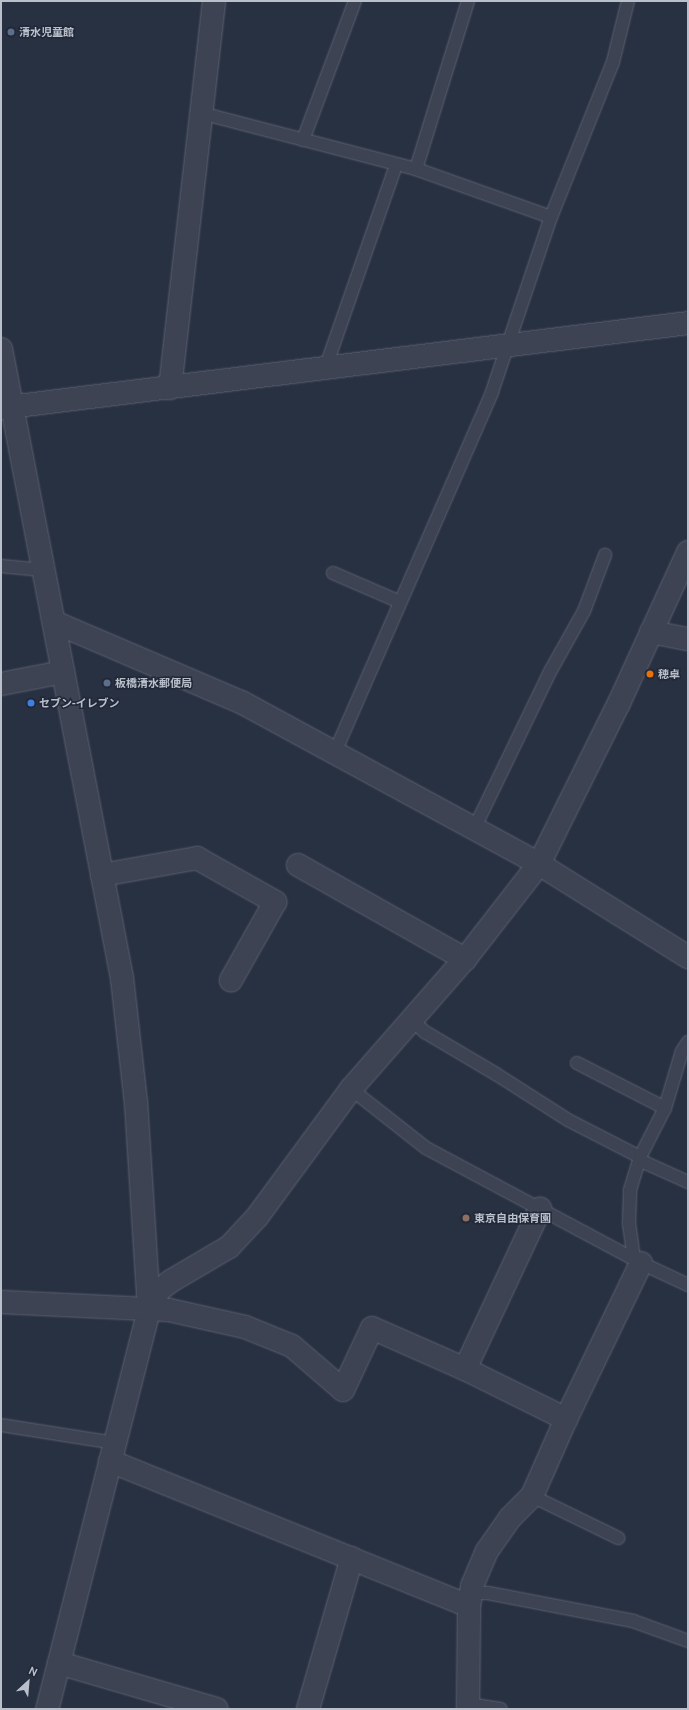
<!DOCTYPE html>
<html>
<head>
<meta charset="utf-8">
<style>
  body { margin:0 }
  #map { position:relative; width:689px; height:1710px; overflow:hidden; background:#283142; font-family:Ubuntu,"Noto Sans JP",sans-serif }
  div>[style] { position:absolute }
  .roads { filter:drop-shadow(0 0 1px #5b616f) drop-shadow(0 0 1px #5b616f) }
  .service>* { height:12px; margin:-6px; padding:0 6px; transform-origin:6px; border-radius:6px; background:#3d4352 }
  .minor>* { height:22px; margin:-11px; padding:0 11px; transform-origin:11px; border-radius:11px; background:#3d4352 }
  .tertiary>* { height:22px; margin:-11px; padding:0 11px; transform-origin:11px; border-radius:11px; background:#3d4352 }
  .dots>* { width:11px; height:11px; translate:-50% -50%; box-sizing:border-box; border:2px solid #212837; border-radius:50% }
  span { translate:-50% -50%; white-space:nowrap; text-align:center; line-height:1.15; -webkit-text-stroke:3px #212837; paint-order:stroke }
  .poi-label { font-size:11px; color:#babfcc; font-weight:700 }
  .left { translate:0 -50%; text-align:left }
  .frame { position:absolute; inset:0; border:2px solid #babfcc; pointer-events:none }
  .north { position:absolute; left:8px; top:1662px; width:40px; height:40px; -webkit-text-stroke:3px #212837; paint-order:stroke; rotate:26deg; font-size:11px; font-weight:700; line-height:16px; text-align:center; color:#babfcc }
  .north::after { content:''; display:block; margin:auto; width:14px; height:18px; background:#babfcc; clip-path:polygon(50% 0,100% 100%,50% 72%,0 100%) }
</style>
</head>
<body>
<div id="map">
  <div class="roads">
    <div class="service">
      <i style="left:201px;top:113px;width:222px;rotate:14.6deg"></i>
      <i style="left:416px;top:169px;width:143px;rotate:19.6deg"></i>
      <i style="left:303px;top:140px;width:148px;rotate:-69.5deg"></i>
      <i style="left:416px;top:169px;width:176px;rotate:-72.8deg"></i>
      <i style="left:325px;top:369px;width:216px;rotate:-70.8deg"></i>
      <i style="left:1px;top:566px;width:42px;rotate:5.4deg"></i>
      <i style="left:333px;top:573px;width:73px;rotate:23.4deg"></i>
      <i style="left:335px;top:752px;width:393px;rotate:-66.4deg"></i>
      <i style="left:492px;top:392px;width:185px;rotate:-71.4deg"></i>
      <i style="left:551px;top:217px;width:167px;rotate:-68.2deg"></i>
      <i style="left:613px;top:62px;width:63px;rotate:-76.2deg"></i>
      <i style="left:474px;top:829px;width:177px;rotate:-64.2deg"></i>
      <i style="left:551px;top:670px;width:68px;rotate:-60.8deg"></i>
      <i style="left:584px;top:611px;width:60px;rotate:-69.4deg"></i>
      <i style="left:412px;top:1020px;width:18px;rotate:43deg"></i>
      <i style="left:425px;top:1032px;width:82px;rotate:30.6deg"></i>
      <i style="left:496px;top:1074px;width:85px;rotate:32.6deg"></i>
      <i style="left:568px;top:1120px;width:81px;rotate:27.2deg"></i>
      <i style="left:577px;top:1063px;width:99px;rotate:27.1deg"></i>
      <i style="left:351px;top:1089px;width:95px;rotate:38.2deg"></i>
      <i style="left:426px;top:1148px;width:244px;rotate:28.1deg"></i>
      <i style="left:641px;top:1263px;width:52px;rotate:25.1deg"></i>
      <i style="left:639px;top:1160px;width:54px;rotate:24.2deg"></i>
      <i style="left:634px;top:1259px;width:36px;rotate:-98deg"></i>
      <i style="left:629px;top:1223px;width:33px;rotate:-88deg"></i>
      <i style="left:630px;top:1190px;width:34px;rotate:-73deg"></i>
      <i style="left:640px;top:1157px;width:55px;rotate:-63deg"></i>
      <i style="left:665px;top:1108px;width:59px;rotate:-73.4deg"></i>
      <i style="left:682px;top:1051px;width:11px;rotate:-56deg"></i>
      <i style="left:1px;top:1425px;width:115px;rotate:9deg"></i>
      <i style="left:532px;top:1496px;width:96px;rotate:26deg"></i>
      <i style="left:472px;top:1593px;width:16px"></i>
      <i style="left:488px;top:1593px;width:148px;rotate:10.9deg"></i>
      <i style="left:633px;top:1621px;width:59px;rotate:20deg"></i>
      <i style="left:469px;top:1704px;width:32px;rotate:9deg"></i>
    </div>
    <div class="minor">
      <i style="left:1px;top:349px;width:641px;rotate:79.11deg"></i>
      <i style="left:122px;top:978px;width:125px;rotate:83.6deg"></i>
      <i style="left:136px;top:1102px;width:208px;rotate:86.4deg"></i>
      <i style="left:149px;top:1310px;width:412px;rotate:104.3deg"></i>
      <i style="left:170px;top:388px;width:389px;rotate:-83.5deg"></i>
      <i style="left:54px;top:622px;width:206px;rotate:23.2deg"></i>
      <i style="left:243px;top:703px;width:337px;rotate:28.5deg"></i>
      <i style="left:539px;top:864px;width:176px;rotate:32deg"></i>
      <i style="left:651px;top:632px;width:38px;rotate:11deg"></i>
      <i style="left:1px;top:684px;width:63px;rotate:-11deg"></i>
      <i style="left:298px;top:865px;width:192px;rotate:29.4deg"></i>
      <i style="left:102px;top:875px;width:97px;rotate:-10.1deg"></i>
      <i style="left:197px;top:858px;width:90px;rotate:29.4deg"></i>
      <i style="left:275px;top:902px;width:90px;rotate:119.4deg"></i>
      <i style="left:1px;top:1302px;width:168px;rotate:2.7deg"></i>
      <i style="left:169px;top:1310px;width:78px;rotate:12.6deg"></i>
      <i style="left:245px;top:1327px;width:51px;rotate:22deg"></i>
      <i style="left:292px;top:1346px;width:67px;rotate:40.8deg"></i>
      <i style="left:343px;top:1390px;width:68px;rotate:-64.9deg"></i>
      <i style="left:372px;top:1328px;width:102px;rotate:23.8deg"></i>
      <i style="left:465px;top:1369px;width:113px;rotate:26.3deg"></i>
      <i style="left:149px;top:1310px;width:22px;rotate:-63deg"></i>
      <i style="left:159px;top:1290px;width:15px;rotate:-37deg"></i>
      <i style="left:171px;top:1281px;width:67px;rotate:-30.4deg"></i>
      <i style="left:229px;top:1247px;width:41px;rotate:-47deg"></i>
      <i style="left:257px;top:1217px;width:159px;rotate:-53.7deg"></i>
      <i style="left:351px;top:1089px;width:173px;rotate:-48.8deg"></i>
      <i style="left:465px;top:959px;width:120px;rotate:-52.1deg"></i>
      <i style="left:539px;top:864px;width:180px;rotate:-63.6deg"></i>
      <i style="left:619px;top:703px;width:166px;rotate:-65.4deg"></i>
      <i style="left:465px;top:1369px;width:177px;rotate:-64.9deg"></i>
      <i style="left:110px;top:1461px;width:387px;rotate:22deg"></i>
      <i style="left:59px;top:1663px;width:164px;rotate:16.3deg"></i>
      <i style="left:308px;top:1709px;width:157px;rotate:-73.8deg"></i>
      <i style="left:468px;top:1709px;width:103px;rotate:-89.4deg"></i>
      <i style="left:469px;top:1606px;width:20px;rotate:-81deg"></i>
      <i style="left:472px;top:1586px;width:38px;rotate:-67deg"></i>
      <i style="left:487px;top:1551px;width:40px;rotate:-55.1deg"></i>
      <i style="left:510px;top:1518px;width:31px;rotate:-45deg"></i>
      <i style="left:532px;top:1496px;width:84px;rotate:-66.2deg"></i>
      <i style="left:566px;top:1419px;width:173px;rotate:-64.3deg"></i>
    </div>
    <div class="tertiary">
      <i style="left:1px;top:408px;width:692px;rotate:-7.05deg"></i>
    </div>
  </div>
  <div class="dots">
    <i style="left:11px;top:32px;background:#5c6f8a"></i>
    <i style="left:650px;top:674px;background:#e8710a"></i>
    <i style="left:107px;top:683px;background:#5c6f8a"></i>
    <i style="left:31px;top:703px;background:#3f7fe0"></i>
    <i style="left:466px;top:1218px;background:#8d6e63"></i>
  </div>
  <div class="poi-label">
    <span class="left" style="left:19px;top:32px">清水児童館</span>
    <span class="left" style="left:658px;top:674px">穂卓</span>
    <span class="left" style="left:115px;top:683px">板橋清水郵便局</span>
    <span class="left" style="left:39px;top:703px">セブン-イレブン</span>
    <span class="left" style="left:474px;top:1218px">東京自由保育園</span>
  </div>
  <div class="frame"></div>
  <div class="north">N</div>
</div>
</body>
</html>
